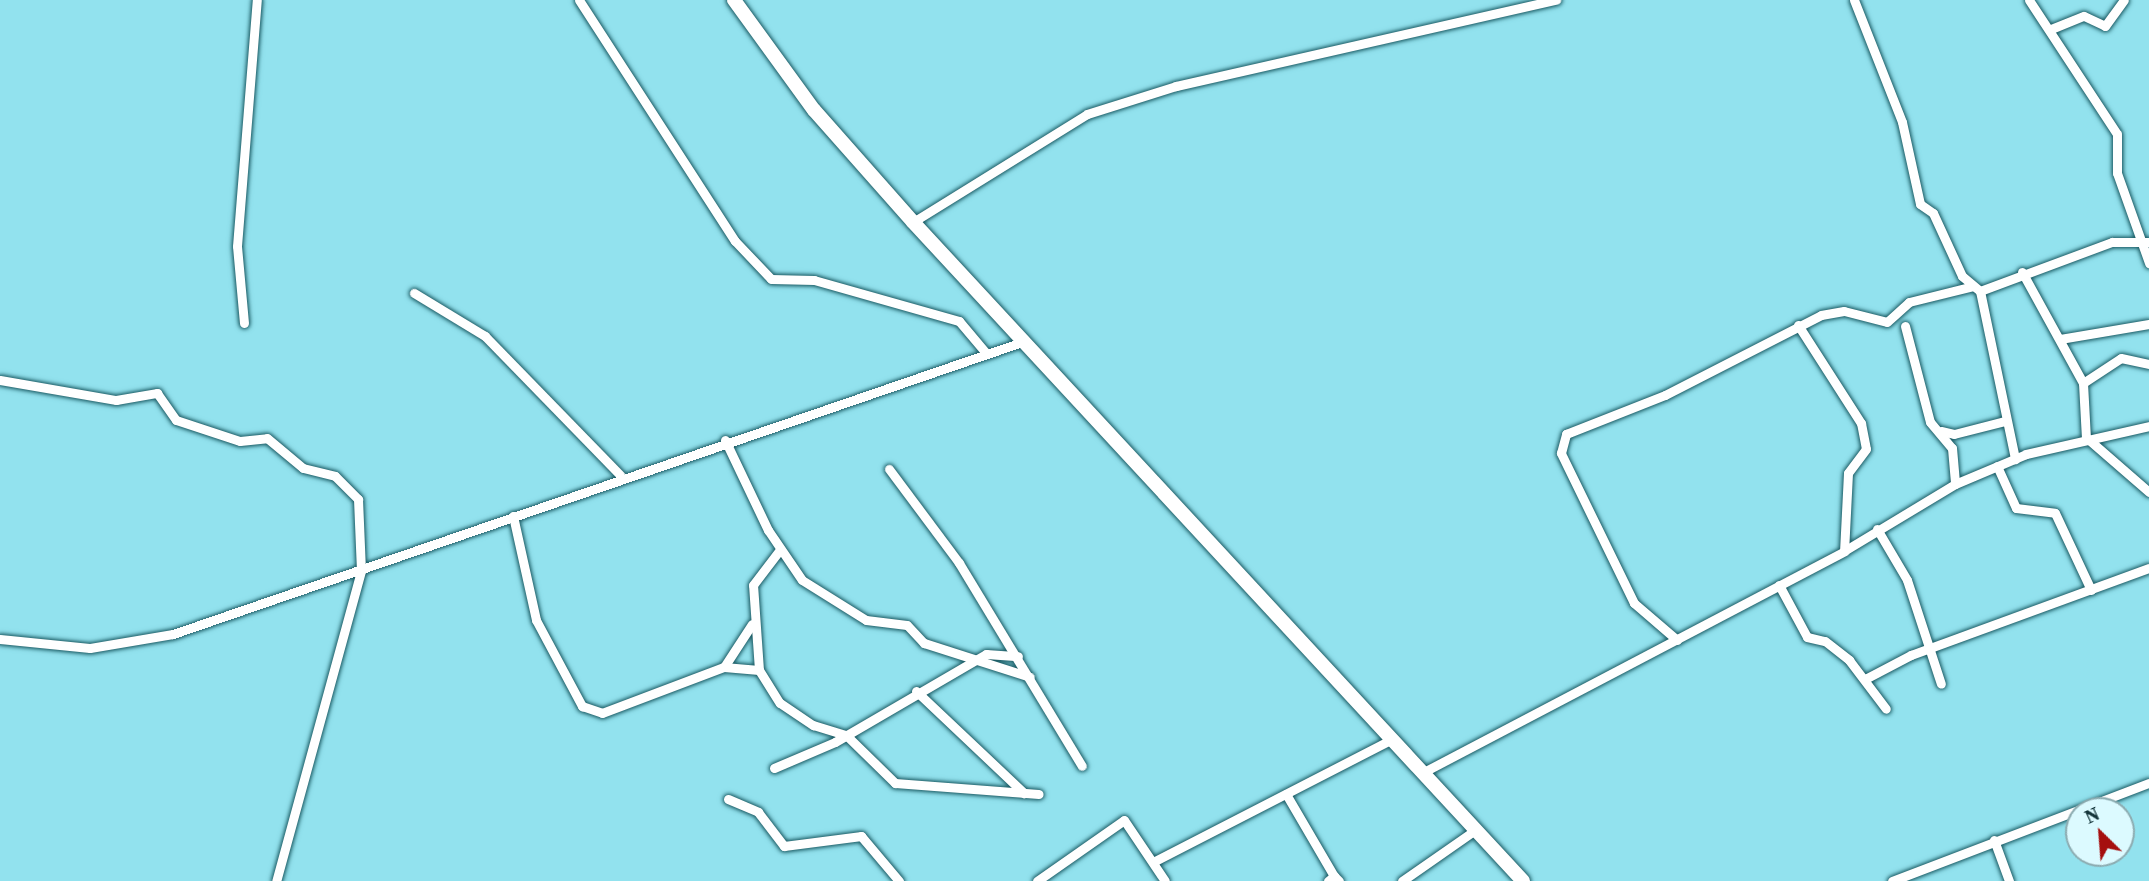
<!DOCTYPE html>
<html>
<head>
<meta charset="utf-8">
<style>
  body { margin:0 }
  #map { position:relative; width:2149px; height:881px; overflow:hidden; background:#92e2ee; font-family:"Source Serif 4",serif }
  div>[style] { position:absolute }
  .roads { filter:drop-shadow(0 0 2px #1a5a63) drop-shadow(0 0 2px #1a5a63) }
  .minor>* { height:9px; margin:-4.5px; padding:0 4.5px; transform-origin:4.5px; border-radius:4.5px; background:#fff }
  .highway>* { height:14px; margin:-7px; padding:0 7px; transform-origin:7px; border-radius:7px; background:#fff }
  span { translate:-50% -50%; white-space:nowrap; text-align:center; line-height:1.15; -webkit-text-stroke:6px #dcfaff; paint-order:stroke }
  .north { position:absolute; left:2065px; top:797px; width:70px; height:70px; box-sizing:border-box; background:#dcfaff; border:2px solid #8cabb0; border-radius:50%; rotate:335deg; font-size:19px; font-weight:700; line-height:28px; text-align:center; color:#133439 }
  .north::after { content:''; display:block; margin:auto; width:24px; height:32px; background:#a50f0f; clip-path:polygon(50% 0,100% 100%,50% 72%,0 100%) }
</style>
</head>
<body>
<div id="map">
  <div class="roads">
    <div class="minor">
      <i style="left:579px;top:0;width:287px;rotate:57.1deg"></i>
      <i style="left:735px;top:241px;width:52px;rotate:46.5deg"></i>
      <i style="left:771px;top:279px;width:43px;rotate:1.3deg"></i>
      <i style="left:814px;top:280px;width:151px;rotate:15.8deg"></i>
      <i style="left:959px;top:321px;width:42px;rotate:49.8deg"></i>
      <i style="left:1854px;top:0;width:131px;rotate:68.5deg"></i>
      <i style="left:1902px;top:122px;width:84px;rotate:77.6deg"></i>
      <i style="left:1920px;top:204px;width:16px;rotate:35deg"></i>
      <i style="left:1933px;top:213px;width:69px;rotate:65.3deg"></i>
      <i style="left:1962px;top:276px;width:23px;rotate:40deg"></i>
      <i style="left:1980px;top:291px;width:172px;rotate:78.2deg"></i>
      <i style="left:2029px;top:0;width:160px;rotate:56.7deg"></i>
      <i style="left:2117px;top:134px;width:39px;rotate:90deg"></i>
      <i style="left:2117px;top:173px;width:96px;rotate:70.4deg"></i>
      <i style="left:2051px;top:29px;width:35px;rotate:-22deg"></i>
      <i style="left:2084px;top:16px;width:23px;rotate:25deg"></i>
      <i style="left:2105px;top:26px;width:32px;rotate:-54deg"></i>
      <i style="left:913px;top:222px;width:205px;rotate:-31.8deg"></i>
      <i style="left:1087px;top:114px;width:93px;rotate:-17.5deg"></i>
      <i style="left:1176px;top:86px;width:390px;rotate:-12.8deg"></i>
      <i style="left:2022px;top:272px;width:127px;rotate:61.2deg"></i>
      <i style="left:2083px;top:383px;width:56px;rotate:86.9deg"></i>
      <i style="left:1980px;top:291px;width:141px;rotate:-20.4deg"></i>
      <i style="left:2112px;top:242px;width:37px"></i>
      <i style="left:414px;top:293px;width:83px;rotate:31.2deg"></i>
      <i style="left:485px;top:336px;width:194px;rotate:45.8deg"></i>
      <i style="left:244px;top:323px;width:77px;rotate:-95.2deg"></i>
      <i style="left:237px;top:246px;width:247px;rotate:-85.4deg"></i>
      <i style="left:1798px;top:325px;width:117px;rotate:57.3deg"></i>
      <i style="left:1861px;top:423px;width:26px;rotate:79deg"></i>
      <i style="left:1866px;top:449px;width:30px;rotate:127deg"></i>
      <i style="left:1848px;top:473px;width:78px;rotate:92.9deg"></i>
      <i style="left:1905px;top:326px;width:99px;rotate:75.4deg"></i>
      <i style="left:1930px;top:422px;width:34px;rotate:50deg"></i>
      <i style="left:1952px;top:448px;width:36px;rotate:85deg"></i>
      <i style="left:2060px;top:339px;width:90px;rotate:-9.6deg"></i>
      <i style="left:0;top:380px;width:118px;rotate:9.8deg"></i>
      <i style="left:116px;top:400px;width:42px;rotate:-9.7deg"></i>
      <i style="left:157px;top:393px;width:33px;rotate:55deg"></i>
      <i style="left:176px;top:420px;width:67px;rotate:18.2deg"></i>
      <i style="left:240px;top:441px;width:27px;rotate:-6deg"></i>
      <i style="left:267px;top:438px;width:47px;rotate:39.8deg"></i>
      <i style="left:303px;top:468px;width:33px;rotate:14deg"></i>
      <i style="left:335px;top:476px;width:33px;rotate:45deg"></i>
      <i style="left:358px;top:499px;width:72px;rotate:87.6deg"></i>
      <i style="left:361px;top:571px;width:321px;rotate:105.3deg"></i>
      <i style="left:2083px;top:383px;width:45px;rotate:-33.3deg"></i>
      <i style="left:2121px;top:358px;width:29px;rotate:12deg"></i>
      <i style="left:1941px;top:431px;width:13px;rotate:13deg"></i>
      <i style="left:1954px;top:434px;width:53px;rotate:-14.3deg"></i>
      <i style="left:2088px;top:439px;width:81px;rotate:41deg"></i>
      <i style="left:725px;top:440px;width:100px;rotate:64.5deg"></i>
      <i style="left:768px;top:530px;width:60px;rotate:55.8deg"></i>
      <i style="left:802px;top:580px;width:75px;rotate:32deg"></i>
      <i style="left:866px;top:620px;width:41px;rotate:7deg"></i>
      <i style="left:907px;top:625px;width:25px;rotate:47deg"></i>
      <i style="left:924px;top:643px;width:111px;rotate:17.8deg"></i>
      <i style="left:1997px;top:466px;width:46px;rotate:65.7deg"></i>
      <i style="left:2016px;top:508px;width:39px;rotate:7deg"></i>
      <i style="left:2055px;top:513px;width:85px;rotate:64.9deg"></i>
      <i style="left:889px;top:469px;width:117px;rotate:53.3deg"></i>
      <i style="left:959px;top:563px;width:237px;rotate:58.8deg"></i>
      <i style="left:513px;top:516px;width:107px;rotate:77.5deg"></i>
      <i style="left:536px;top:620px;width:98px;rotate:61.9deg"></i>
      <i style="left:582px;top:706px;width:21px;rotate:19deg"></i>
      <i style="left:602px;top:713px;width:130px;rotate:-20.7deg"></i>
      <i style="left:724px;top:667px;width:51px;rotate:-56.9deg"></i>
      <i style="left:1877px;top:529px;width:59px;rotate:59.5deg"></i>
      <i style="left:1907px;top:580px;width:109px;rotate:71.9deg"></i>
      <i style="left:1779px;top:585px;width:59px;rotate:61.7deg"></i>
      <i style="left:1807px;top:637px;width:18px;rotate:13deg"></i>
      <i style="left:1825px;top:641px;width:31px;rotate:38deg"></i>
      <i style="left:1849px;top:660px;width:61px;rotate:52.9deg"></i>
      <i style="left:0;top:639px;width:90px;rotate:5.7deg"></i>
      <i style="left:90px;top:648px;width:84px;rotate:-9.6deg"></i>
      <i style="left:173px;top:634px;width:901px;rotate:-18.98deg"></i>
      <i style="left:1677px;top:640px;width:57px;rotate:-139.3deg"></i>
      <i style="left:1634px;top:603px;width:167px;rotate:-116deg"></i>
      <i style="left:1561px;top:453px;width:20px;rotate:-75deg"></i>
      <i style="left:1566px;top:434px;width:106px;rotate:-21.5deg"></i>
      <i style="left:1665px;top:395px;width:175px;rotate:-27.1deg"></i>
      <i style="left:1821px;top:315px;width:23px;rotate:-10deg"></i>
      <i style="left:1844px;top:311px;width:44px;rotate:14.3deg"></i>
      <i style="left:1887px;top:322px;width:30px;rotate:-42deg"></i>
      <i style="left:1909px;top:302px;width:66px;rotate:-14deg"></i>
      <i style="left:724px;top:667px;width:35px;rotate:5deg"></i>
      <i style="left:759px;top:670px;width:39px;rotate:58deg"></i>
      <i style="left:780px;top:703px;width:40px;rotate:34deg"></i>
      <i style="left:813px;top:725px;width:34px;rotate:17deg"></i>
      <i style="left:846px;top:735px;width:69px;rotate:44.4deg"></i>
      <i style="left:895px;top:783px;width:144px;rotate:4.4deg"></i>
      <i style="left:759px;top:670px;width:85px;rotate:-94deg"></i>
      <i style="left:753px;top:585px;width:43px;rotate:-52.6deg"></i>
      <i style="left:1867px;top:678px;width:50px;rotate:-27.6deg"></i>
      <i style="left:1911px;top:655px;width:253px;rotate:-20.1deg"></i>
      <i style="left:916px;top:691px;width:149px;rotate:43.4deg"></i>
      <i style="left:774px;top:768px;width:66px;rotate:-23.1deg"></i>
      <i style="left:835px;top:742px;width:175px;rotate:-30.2deg"></i>
      <i style="left:986px;top:654px;width:32px;rotate:4deg"></i>
      <i style="left:1422px;top:773px;width:477px;rotate:-27.7deg"></i>
      <i style="left:1844px;top:551px;width:130px;rotate:-31.1deg"></i>
      <i style="left:1955px;top:484px;width:77px;rotate:-22.9deg"></i>
      <i style="left:2026px;top:454px;width:126px;rotate:-12.8deg"></i>
      <i style="left:1286px;top:794px;width:95px;rotate:59.7deg"></i>
      <i style="left:728px;top:799px;width:33px;rotate:23deg"></i>
      <i style="left:758px;top:812px;width:43px;rotate:52.6deg"></i>
      <i style="left:784px;top:846px;width:78px;rotate:-7.4deg"></i>
      <i style="left:861px;top:836px;width:59px;rotate:49.8deg"></i>
      <i style="left:1994px;top:840px;width:44px;rotate:69.9deg"></i>
      <i style="left:1153px;top:862px;width:269px;rotate:-27.2deg"></i>
      <i style="left:1037px;top:881px;width:106px;rotate:-35deg"></i>
      <i style="left:1124px;top:820px;width:73px;rotate:56.1deg"></i>
      <i style="left:1328px;top:881px;width:8px;rotate:-40deg"></i>
      <i style="left:1334px;top:876px;width:7px;rotate:45deg"></i>
      <i style="left:1402px;top:881px;width:89px;rotate:-34.9deg"></i>
      <i style="left:1892px;top:881px;width:275px;rotate:-20.9deg"></i>
    </div>
    <div class="highway">
      <i style="left:734px;top:0;width:136px;rotate:54deg"></i>
      <i style="left:814px;top:110px;width:149px;rotate:48.5deg"></i>
      <i style="left:913px;top:222px;width:898px;rotate:47.21deg"></i>
    </div>
  </div>
  <div class="north">N</div>
</div>
</body>
</html>
